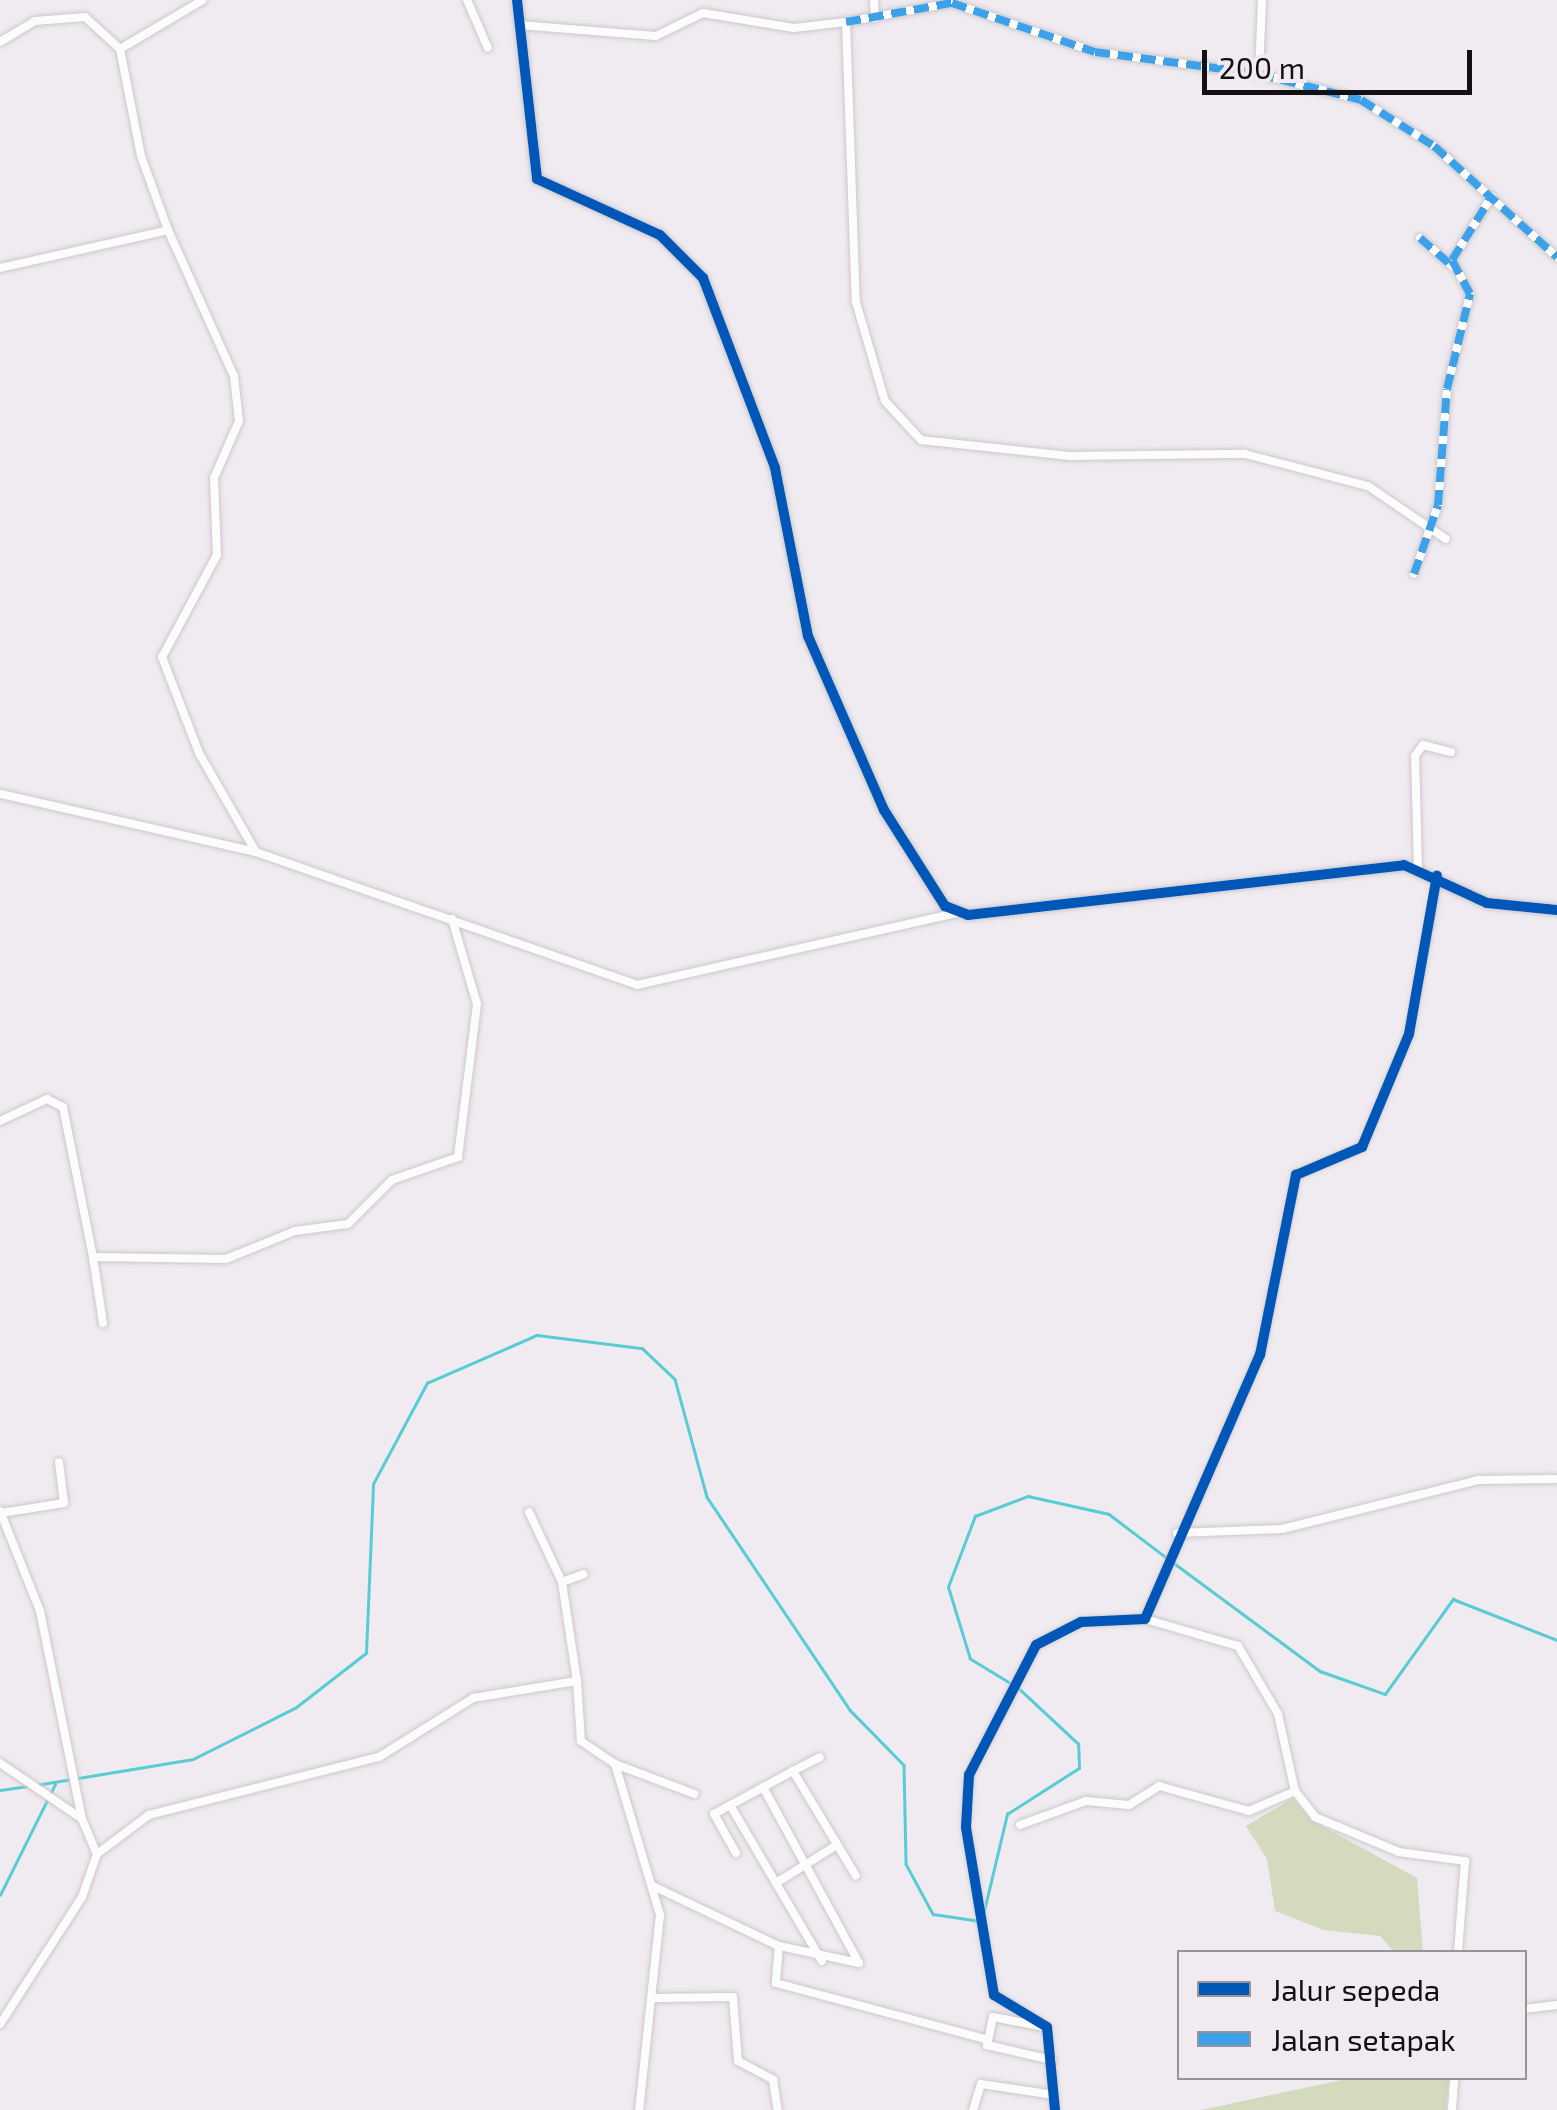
<!DOCTYPE html>
<html>
<head>
<meta charset="utf-8">
<style>
  body { margin:0 }
  #map { position:relative; width:1557px; height:2110px; overflow:hidden; background:#f0ebf0; font-family:"Exo 2",sans-serif }
  div>[style] { position:absolute }
  .green>* { inset:0; background:#d3dabe }
  .stream>* { height:2.5px; margin:-1.25px; padding:0 1.25px; transform-origin:1.25px; border-radius:1.25px; background:#57ccd4 }
  .roads { filter:drop-shadow(0 0 2px #cbc8cb) drop-shadow(0 0 2px #cbc8cb) }
  .minor>* { height:8px; margin:-4px; padding:0 4px; transform-origin:4px; border-radius:4px; background:#fdfcfd }
  .tertiary>* { height:10px; margin:-5px; padding:0 5px; transform-origin:5px; border-radius:5px; background:#fdfcfd }
  .quiet>* { height:8px; margin-top:-4px; transform-origin:0; background:repeating-linear-gradient(90deg,#3da1ea 0 15px,transparent 0 23px) }
  .cycleway>* { height:10px; margin:-5px; padding:0 5px; transform-origin:5px; border-radius:5px; background:#0057b8 }
  span { translate:-50% -50%; white-space:nowrap; text-align:center; line-height:1.15; -webkit-text-stroke:8px #f1eaf1; paint-order:stroke }
  .legend { position:absolute; left:1177px; top:1950px; width:350px; height:130px; box-sizing:border-box; background:#f1eaf1; border:2px solid #989398; margin:0; padding:12px 18px; list-style:none; font-size:30px; color:#121012 }
  .legend li { display:flex; align-items:center; gap:20px; height:50px }
  .legend b { width:50px; border:2px solid #989398 }
  .scale { position:absolute; left:1202px; top:50px; width:270px; height:45px; box-sizing:border-box; border:5px solid #121012; border-top:0; padding-left:12px; font-size:30px; line-height:35px; white-space:nowrap; color:#121012; -webkit-text-stroke:8px #f1eaf1; paint-order:stroke }
</style>
</head>
<body>
<div id="map">
  <div class="green">
    <i style="clip-path:polygon(1293px 1798px,1311px 1820px,1417px 1878px,1423px 1952px,1394px 1952px,1380px 1936px,1324px 1930px,1275px 1911px,1267px 1859px,1246px 1826px)"></i>
    <i style="clip-path:polygon(1351px 2078px,1449px 2078px,1446px 2110px,1201px 2110px)"></i>
  </div>
  <div class="stream">
    <i style="left:1174px;top:1563px;width:182px;rotate:36.5deg"></i>
    <i style="left:1320px;top:1671px;width:69px;rotate:19.5deg"></i>
    <i style="left:1385px;top:1694px;width:117px;rotate:-54.4deg"></i>
    <i style="left:1453px;top:1599px;width:112px;rotate:21.5deg"></i>
    <i style="left:1011px;top:1684px;width:48px;rotate:-148.6deg"></i>
    <i style="left:970px;top:1659px;width:75px;rotate:-107deg"></i>
    <i style="left:948px;top:1587px;width:76px;rotate:-69.2deg"></i>
    <i style="left:975px;top:1516px;width:57px;rotate:-20.7deg"></i>
    <i style="left:1028px;top:1496px;width:83px;rotate:12.5deg"></i>
    <i style="left:1109px;top:1514px;width:73px;rotate:37.2deg"></i>
    <i style="left:36px;top:1785px;width:159px;rotate:-9.4deg"></i>
    <i style="left:193px;top:1759px;width:114px;rotate:-26.6deg"></i>
    <i style="left:295px;top:1708px;width:90px;rotate:-37.8deg"></i>
    <i style="left:366px;top:1653px;width:169px;rotate:-87.6deg"></i>
    <i style="left:373px;top:1484px;width:115px;rotate:-61.9deg"></i>
    <i style="left:427px;top:1383px;width:120px;rotate:-23.6deg"></i>
    <i style="left:537px;top:1335px;width:106px;rotate:7.1deg"></i>
    <i style="left:642px;top:1348px;width:45px;rotate:43.2deg"></i>
    <i style="left:675px;top:1379px;width:122px;rotate:74.8deg"></i>
    <i style="left:707px;top:1497px;width:257px;rotate:56.1deg"></i>
    <i style="left:850px;top:1710px;width:77px;rotate:45.5deg"></i>
    <i style="left:904px;top:1765px;width:99px;rotate:88.8deg"></i>
    <i style="left:906px;top:1864px;width:57px;rotate:61.6deg"></i>
    <i style="left:933px;top:1914px;width:49px;rotate:8.3deg"></i>
    <i style="left:0;top:1790px;width:28px;rotate:-8deg"></i>
    <i style="left:0;top:1895px;width:124px;rotate:-63.6deg"></i>
    <i style="left:983px;top:1915px;width:104px;rotate:-76.6deg"></i>
    <i style="left:1007px;top:1814px;width:85px;rotate:-32.6deg"></i>
    <i style="left:1079px;top:1768px;width:24px;rotate:-92deg"></i>
    <i style="left:1078px;top:1744px;width:82px;rotate:-137deg"></i>
  </div>
  <div class="roads">
    <div class="minor">
      <i style="left:467px;top:0;width:52px;rotate:66.4deg"></i>
      <i style="left:874px;top:0;width:18px;rotate:87deg"></i>
      <i style="left:846px;top:22px;width:108px;rotate:-10.2deg"></i>
      <i style="left:952px;top:3px;width:151px;rotate:18.9deg"></i>
      <i style="left:1095px;top:52px;width:165px;rotate:7.6deg"></i>
      <i style="left:1259px;top:74px;width:105px;rotate:14.3deg"></i>
      <i style="left:1361px;top:100px;width:86px;rotate:32.2deg"></i>
      <i style="left:1434px;top:146px;width:166px;rotate:42.1deg"></i>
      <i style="left:519px;top:25px;width:137px;rotate:4.6deg"></i>
      <i style="left:656px;top:36px;width:52px;rotate:-26.1deg"></i>
      <i style="left:703px;top:13px;width:92px;rotate:9.4deg"></i>
      <i style="left:794px;top:28px;width:52px;rotate:-6.6deg"></i>
      <i style="left:846px;top:22px;width:280px;rotate:88deg"></i>
      <i style="left:856px;top:302px;width:103px;rotate:73.7deg"></i>
      <i style="left:885px;top:401px;width:53px;rotate:47.3deg"></i>
      <i style="left:921px;top:440px;width:149px;rotate:6.2deg"></i>
      <i style="left:1069px;top:456px;width:176px;rotate:-0.7deg"></i>
      <i style="left:1245px;top:454px;width:127px;rotate:14.6deg"></i>
      <i style="left:1368px;top:486px;width:94px;rotate:34.2deg"></i>
      <i style="left:0;top:42px;width:41px;rotate:-31deg"></i>
      <i style="left:35px;top:21px;width:50px;rotate:-4.6deg"></i>
      <i style="left:85px;top:17px;width:47px;rotate:42.4deg"></i>
      <i style="left:1259px;top:74px;width:74px;rotate:-87.7deg"></i>
      <i style="left:168px;top:230px;width:79px;rotate:-110deg"></i>
      <i style="left:141px;top:156px;width:109px;rotate:-101.1deg"></i>
      <i style="left:120px;top:49px;width:96px;rotate:-30.6deg"></i>
      <i style="left:1420px;top:238px;width:43px;rotate:41.2deg"></i>
      <i style="left:0;top:268px;width:172px;rotate:-12.7deg"></i>
      <i style="left:168px;top:230px;width:160px;rotate:65.7deg"></i>
      <i style="left:234px;top:376px;width:45px;rotate:83.7deg"></i>
      <i style="left:239px;top:421px;width:62px;rotate:113.7deg"></i>
      <i style="left:214px;top:478px;width:77px;rotate:87.8deg"></i>
      <i style="left:217px;top:555px;width:116px;rotate:118.3deg"></i>
      <i style="left:162px;top:657px;width:103px;rotate:68.9deg"></i>
      <i style="left:199px;top:753px;width:114px;rotate:60.1deg"></i>
      <i style="left:256px;top:852px;width:262px;rotate:-167.2deg"></i>
      <i style="left:1414px;top:574px;width:73px;rotate:-70.8deg"></i>
      <i style="left:1438px;top:505px;width:116px;rotate:-85.6deg"></i>
      <i style="left:1447px;top:389px;width:98px;rotate:-76.4deg"></i>
      <i style="left:1470px;top:294px;width:38px;rotate:-118deg"></i>
      <i style="left:1452px;top:260px;width:75px;rotate:-58deg"></i>
      <i style="left:256px;top:852px;width:404px;rotate:19.2deg"></i>
      <i style="left:637px;top:985px;width:328px;rotate:-12.7deg"></i>
      <i style="left:1418px;top:868px;width:112px;rotate:-91.5deg"></i>
      <i style="left:1415px;top:756px;width:14px;rotate:-54deg"></i>
      <i style="left:1423px;top:745px;width:29px;rotate:14deg"></i>
      <i style="left:0;top:1121px;width:52px;rotate:-25.1deg"></i>
      <i style="left:47px;top:1099px;width:18px;rotate:27deg"></i>
      <i style="left:63px;top:1107px;width:153px;rotate:78.7deg"></i>
      <i style="left:93px;top:1257px;width:133px;rotate:0.9deg"></i>
      <i style="left:226px;top:1259px;width:74px;rotate:-22.1deg"></i>
      <i style="left:295px;top:1231px;width:53px;rotate:-7.5deg"></i>
      <i style="left:348px;top:1224px;width:62px;rotate:-45deg"></i>
      <i style="left:392px;top:1180px;width:70px;rotate:-19.2deg"></i>
      <i style="left:458px;top:1157px;width:154px;rotate:-82.9deg"></i>
      <i style="left:477px;top:1004px;width:89px;rotate:-106.4deg"></i>
      <i style="left:93px;top:1257px;width:67px;rotate:81.4deg"></i>
      <i style="left:0;top:1511px;width:108px;rotate:68.2deg"></i>
      <i style="left:40px;top:1611px;width:212px;rotate:78.6deg"></i>
      <i style="left:529px;top:1512px;width:77px;rotate:64.8deg"></i>
      <i style="left:562px;top:1582px;width:100px;rotate:81.4deg"></i>
      <i style="left:1px;top:1513px;width:64px;rotate:-9deg"></i>
      <i style="left:64px;top:1503px;width:41px;rotate:-97deg"></i>
      <i style="left:1177px;top:1533px;width:105px;rotate:-2.2deg"></i>
      <i style="left:1282px;top:1529px;width:203px;rotate:-14deg"></i>
      <i style="left:1479px;top:1480px;width:78px;rotate:-0.7deg"></i>
      <i style="left:562px;top:1582px;width:23px;rotate:-20deg"></i>
      <i style="left:1145px;top:1619px;width:97px;rotate:16.2deg"></i>
      <i style="left:1238px;top:1646px;width:79px;rotate:59.5deg"></i>
      <i style="left:1278px;top:1714px;width:79px;rotate:77.6deg"></i>
      <i style="left:1295px;top:1791px;width:33px;rotate:52deg"></i>
      <i style="left:1315px;top:1817px;width:91px;rotate:22.6deg"></i>
      <i style="left:1399px;top:1852px;width:67px;rotate:7.8deg"></i>
      <i style="left:1465px;top:1861px;width:91px;rotate:94.4deg"></i>
      <i style="left:0;top:1763px;width:99px;rotate:34.3deg"></i>
      <i style="left:82px;top:1819px;width:38px;rotate:67deg"></i>
      <i style="left:97px;top:1854px;width:46px;rotate:109.2deg"></i>
      <i style="left:82px;top:1897px;width:151px;rotate:122.8deg"></i>
      <i style="left:615px;top:1764px;width:85px;rotate:20.6deg"></i>
      <i style="left:793px;top:1771px;width:30px;rotate:-27deg"></i>
      <i style="left:763px;top:1787px;width:200px;rotate:61.4deg"></i>
      <i style="left:859px;top:1963px;width:82px;rotate:-168deg"></i>
      <i style="left:730px;top:1805px;width:181px;rotate:59.5deg"></i>
      <i style="left:1020px;top:1825px;width:70px;rotate:-20deg"></i>
      <i style="left:1086px;top:1801px;width:43px;rotate:5.3deg"></i>
      <i style="left:1129px;top:1805px;width:36px;rotate:-32deg"></i>
      <i style="left:1159px;top:1786px;width:93px;rotate:15.5deg"></i>
      <i style="left:1249px;top:1811px;width:50px;rotate:-23.5deg"></i>
      <i style="left:736px;top:1853px;width:45px;rotate:-119.4deg"></i>
      <i style="left:714px;top:1814px;width:90px;rotate:-28.6deg"></i>
      <i style="left:793px;top:1771px;width:122px;rotate:59deg"></i>
      <i style="left:97px;top:1854px;width:65px;rotate:-36.9deg"></i>
      <i style="left:149px;top:1815px;width:237px;rotate:-14.2deg"></i>
      <i style="left:379px;top:1757px;width:111px;rotate:-32.1deg"></i>
      <i style="left:473px;top:1698px;width:105px;rotate:-9.3deg"></i>
      <i style="left:577px;top:1681px;width:60px;rotate:86.2deg"></i>
      <i style="left:581px;top:1741px;width:41px;rotate:34.1deg"></i>
      <i style="left:615px;top:1764px;width:158px;rotate:73.4deg"></i>
      <i style="left:660px;top:1915px;width:196px;rotate:96.1deg"></i>
      <i style="left:776px;top:1883px;width:72px;rotate:-31.9deg"></i>
      <i style="left:653px;top:1886px;width:140px;rotate:25.5deg"></i>
      <i style="left:779px;top:1946px;width:37px;rotate:95deg"></i>
      <i style="left:776px;top:1983px;width:216px;rotate:15deg"></i>
      <i style="left:656px;top:1998px;width:77px;rotate:-0.7deg"></i>
      <i style="left:733px;top:1997px;width:64px;rotate:85.5deg"></i>
      <i style="left:738px;top:2061px;width:40px;rotate:28deg"></i>
      <i style="left:773px;top:2080px;width:30px;rotate:81deg"></i>
      <i style="left:1524px;top:2009px;width:33px;rotate:-7deg"></i>
      <i style="left:1045px;top:2027px;width:53px;rotate:-169.1deg"></i>
      <i style="left:993px;top:2017px;width:29px;rotate:102deg"></i>
      <i style="left:987px;top:2045px;width:67px;rotate:13deg"></i>
      <i style="left:973px;top:2110px;width:27px;rotate:-73deg"></i>
      <i style="left:981px;top:2084px;width:74px;rotate:8.6deg"></i>
      <i style="left:1055px;top:2110px;width:83px;rotate:-95.5deg"></i>
      <i style="left:1047px;top:2027px;width:62px;rotate:-148.9deg"></i>
      <i style="left:994px;top:1995px;width:170px;rotate:-99.5deg"></i>
      <i style="left:966px;top:1827px;width:52px;rotate:-86.7deg"></i>
      <i style="left:969px;top:1775px;width:146px;rotate:-62.7deg"></i>
      <i style="left:1036px;top:1645px;width:51px;rotate:-27.1deg"></i>
      <i style="left:1081px;top:1622px;width:64px;rotate:-2.7deg"></i>
      <i style="left:1145px;top:1619px;width:288px;rotate:-66.5deg"></i>
      <i style="left:1260px;top:1355px;width:184px;rotate:-78.7deg"></i>
      <i style="left:1296px;top:1175px;width:72px;rotate:-23deg"></i>
      <i style="left:1362px;top:1147px;width:122px;rotate:-67.4deg"></i>
      <i style="left:1409px;top:1034px;width:157px;rotate:-79.7deg"></i>
      <i style="left:1452px;top:2110px;width:32px;rotate:-86deg"></i>
    </div>
    <div class="tertiary">
      <i style="left:517px;top:0;width:180px;rotate:83.6deg"></i>
      <i style="left:537px;top:179px;width:135px;rotate:24.5deg"></i>
      <i style="left:660px;top:235px;width:61px;rotate:45deg"></i>
      <i style="left:703px;top:278px;width:203px;rotate:69.2deg"></i>
      <i style="left:775px;top:468px;width:171px;rotate:78.9deg"></i>
      <i style="left:808px;top:636px;width:190px;rotate:66.4deg"></i>
      <i style="left:884px;top:810px;width:114px;rotate:57.6deg"></i>
      <i style="left:945px;top:906px;width:25px;rotate:21deg"></i>
      <i style="left:968px;top:915px;width:439px;rotate:-6.5deg"></i>
      <i style="left:1404px;top:865px;width:91px;rotate:24.6deg"></i>
      <i style="left:1487px;top:903px;width:70px;rotate:5.7deg"></i>
    </div>
  </div>
  <div class="quiet">
    <i style="left:846px;top:22px;width:108px;rotate:-10.2deg"></i>
    <i style="left:952px;top:3px;width:151px;rotate:18.9deg"></i>
    <i style="left:1095px;top:52px;width:165px;rotate:7.6deg"></i>
    <i style="left:1259px;top:74px;width:105px;rotate:14.3deg"></i>
    <i style="left:1361px;top:100px;width:86px;rotate:32.2deg"></i>
    <i style="left:1434px;top:146px;width:166px;rotate:42.1deg"></i>
    <i style="left:1420px;top:238px;width:43px;rotate:41.2deg"></i>
    <i style="left:1414px;top:574px;width:73px;rotate:-70.8deg"></i>
    <i style="left:1438px;top:505px;width:116px;rotate:-85.6deg"></i>
    <i style="left:1447px;top:389px;width:98px;rotate:-76.4deg"></i>
    <i style="left:1470px;top:294px;width:38px;rotate:-118deg"></i>
    <i style="left:1452px;top:260px;width:75px;rotate:-58deg"></i>
  </div>
  <div class="cycleway">
    <i style="left:517px;top:0;width:180px;rotate:83.6deg"></i>
    <i style="left:537px;top:179px;width:135px;rotate:24.5deg"></i>
    <i style="left:660px;top:235px;width:61px;rotate:45deg"></i>
    <i style="left:703px;top:278px;width:203px;rotate:69.2deg"></i>
    <i style="left:775px;top:468px;width:171px;rotate:78.9deg"></i>
    <i style="left:808px;top:636px;width:190px;rotate:66.4deg"></i>
    <i style="left:884px;top:810px;width:114px;rotate:57.6deg"></i>
    <i style="left:945px;top:906px;width:25px;rotate:21deg"></i>
    <i style="left:968px;top:915px;width:439px;rotate:-6.5deg"></i>
    <i style="left:1404px;top:865px;width:91px;rotate:24.6deg"></i>
    <i style="left:1487px;top:903px;width:70px;rotate:5.7deg"></i>
    <i style="left:1055px;top:2110px;width:83px;rotate:-95.5deg"></i>
    <i style="left:1047px;top:2027px;width:62px;rotate:-148.9deg"></i>
    <i style="left:994px;top:1995px;width:170px;rotate:-99.5deg"></i>
    <i style="left:966px;top:1827px;width:52px;rotate:-86.7deg"></i>
    <i style="left:969px;top:1775px;width:146px;rotate:-62.7deg"></i>
    <i style="left:1036px;top:1645px;width:51px;rotate:-27.1deg"></i>
    <i style="left:1081px;top:1622px;width:64px;rotate:-2.7deg"></i>
    <i style="left:1145px;top:1619px;width:288px;rotate:-66.5deg"></i>
    <i style="left:1260px;top:1355px;width:184px;rotate:-78.7deg"></i>
    <i style="left:1296px;top:1175px;width:72px;rotate:-23deg"></i>
    <i style="left:1362px;top:1147px;width:122px;rotate:-67.4deg"></i>
    <i style="left:1409px;top:1034px;width:161px;rotate:-80deg"></i>
  </div>
  <ul class="legend">
  <li><b style="height:12px;background:#0057b8"></b>Jalur sepeda</li>
  <li><b style="height:12px;background:#3da1ea"></b>Jalan setapak</li>
  </ul>
  <div class="scale">200 m</div>
</div>
</body>
</html>
